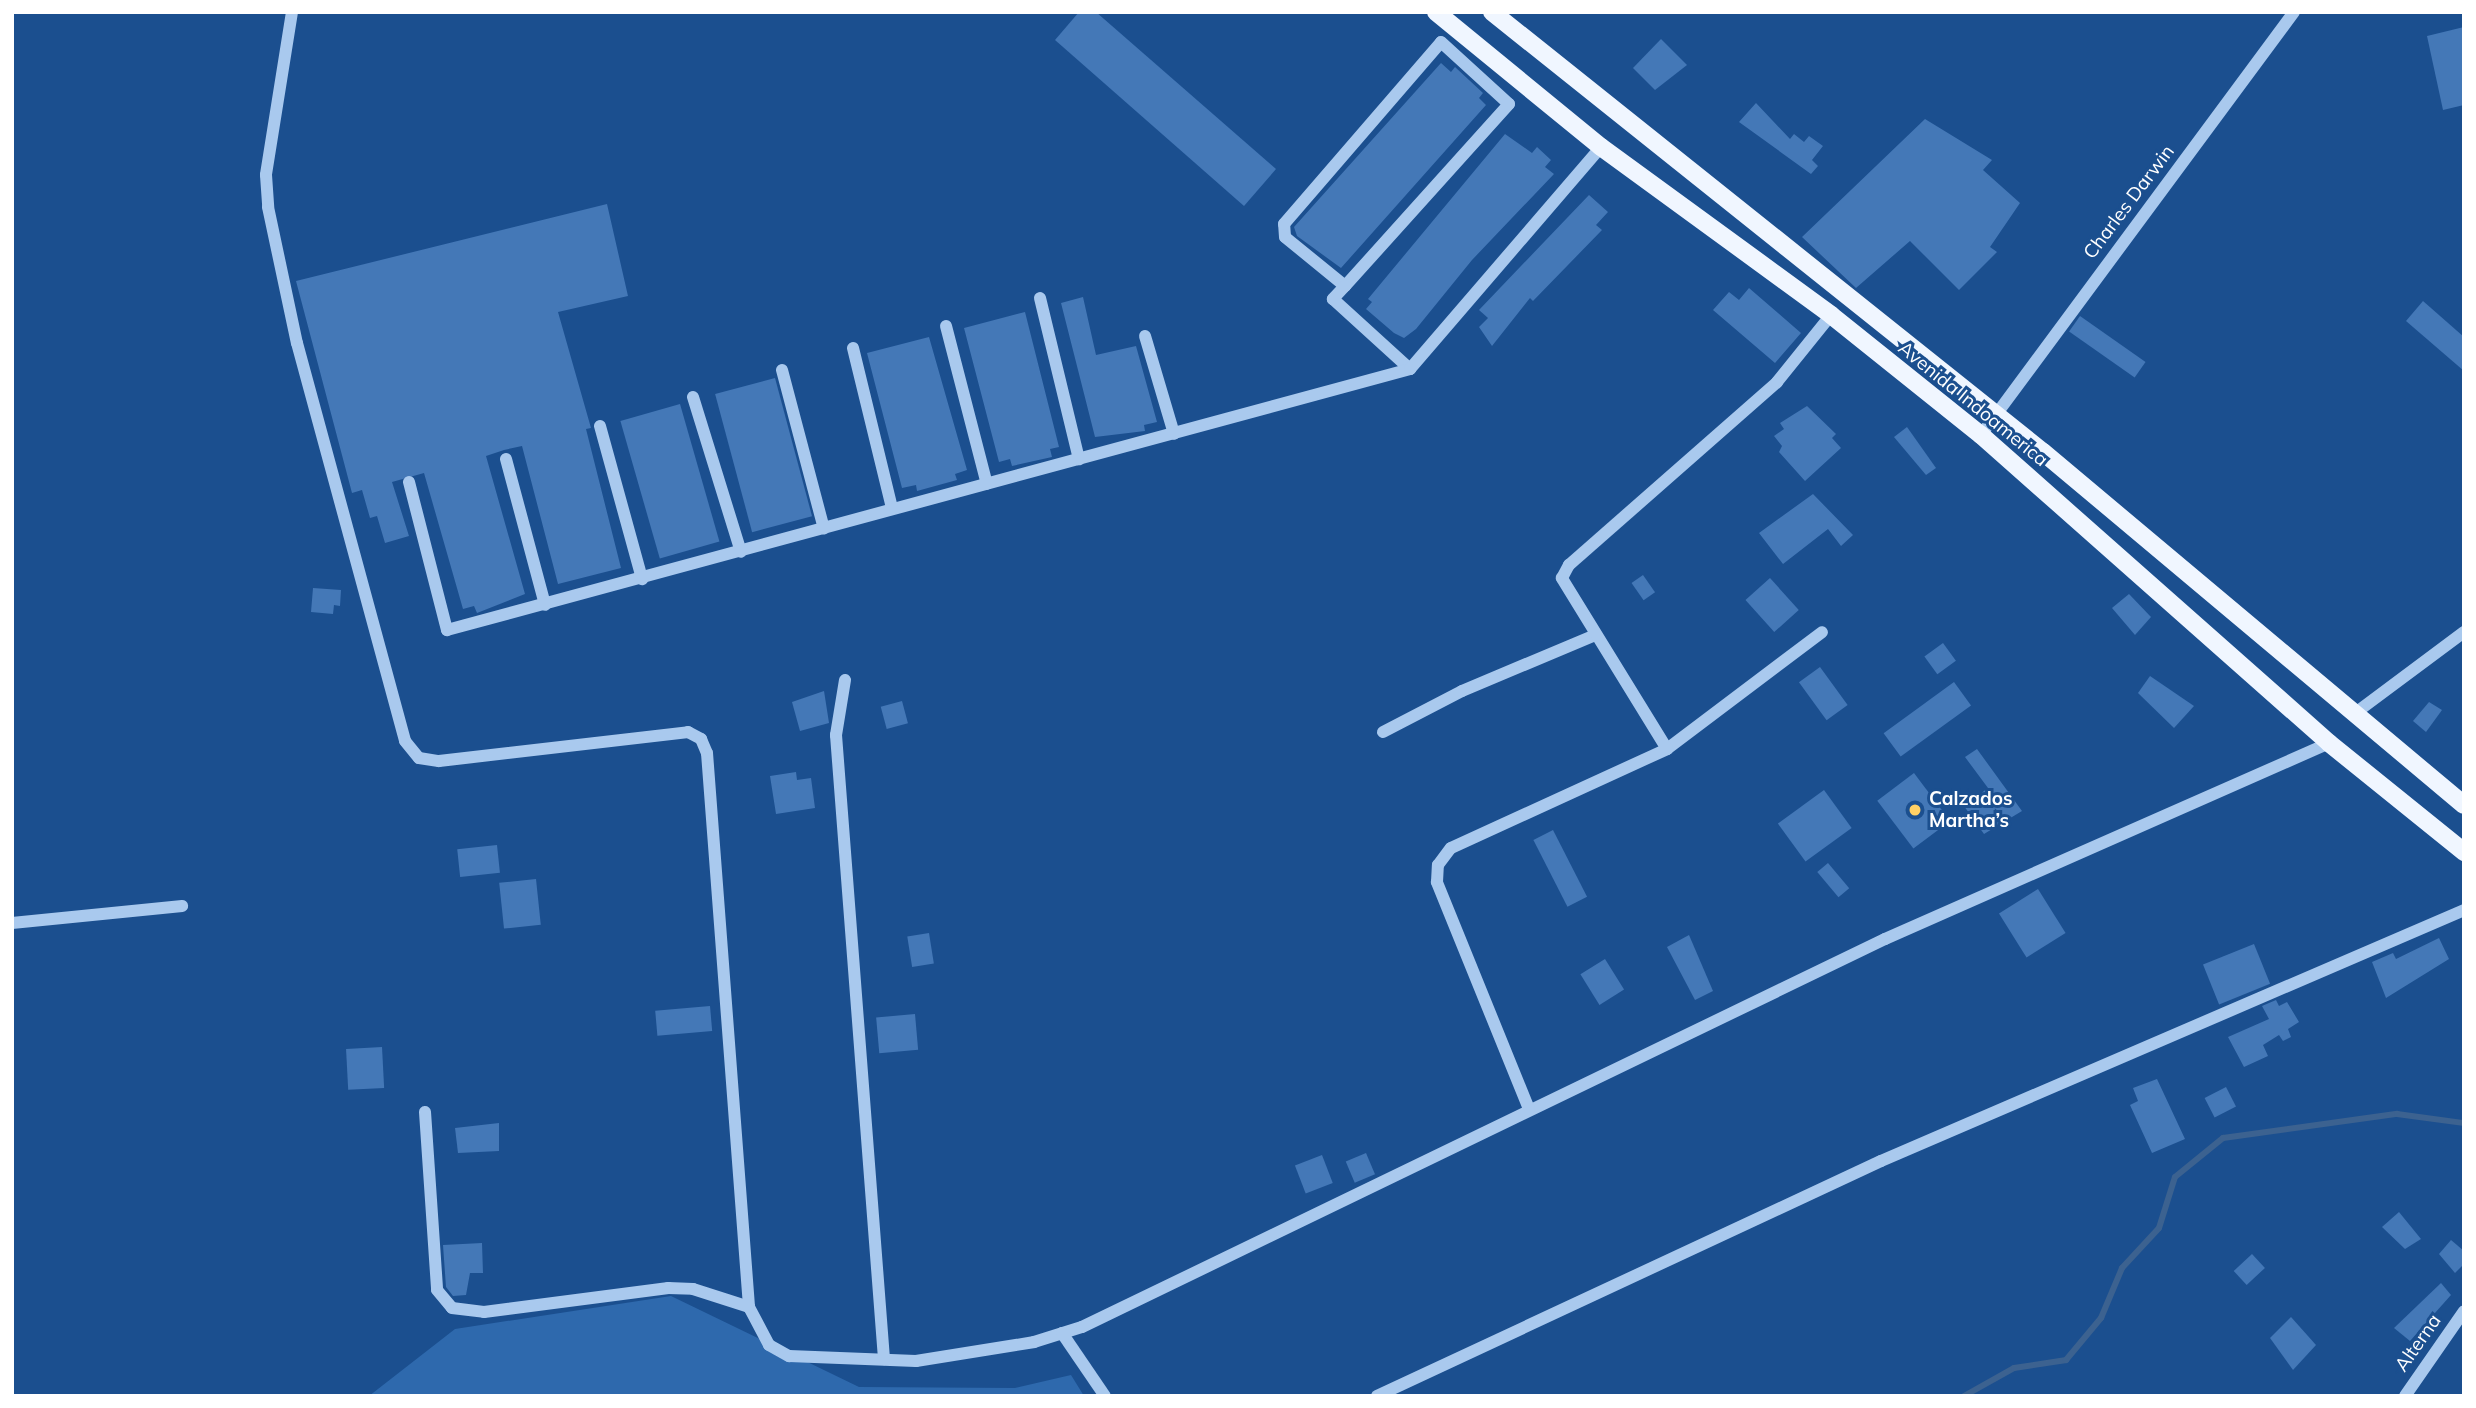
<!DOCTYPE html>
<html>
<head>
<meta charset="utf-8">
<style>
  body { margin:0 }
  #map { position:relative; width:2476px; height:1408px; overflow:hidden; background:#1b4f8f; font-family:Mulish,sans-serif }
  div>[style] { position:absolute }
  .green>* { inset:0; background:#2e69ad }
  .stream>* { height:6px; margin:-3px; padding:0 3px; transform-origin:3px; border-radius:3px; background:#3c6290 }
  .building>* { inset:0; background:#4478b7; transform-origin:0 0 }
  .minor>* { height:12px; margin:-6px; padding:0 6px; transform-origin:6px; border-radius:6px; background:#a9c9ee }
  .major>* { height:18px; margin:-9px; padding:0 9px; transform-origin:9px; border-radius:9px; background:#f0f6ff }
  .dots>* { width:19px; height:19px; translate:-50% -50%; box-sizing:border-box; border:4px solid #1b4f8f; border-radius:50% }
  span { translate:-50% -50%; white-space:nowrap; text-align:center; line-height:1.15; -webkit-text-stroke:6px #1b4f8f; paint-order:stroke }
  .street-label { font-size:19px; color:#fff }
  .poi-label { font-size:19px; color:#fff; font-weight:700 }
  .left { translate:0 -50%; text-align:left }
  .frame { position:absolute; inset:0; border:14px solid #fff; pointer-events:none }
</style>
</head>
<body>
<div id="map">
  <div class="green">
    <i style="clip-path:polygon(671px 1296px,859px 1387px,1015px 1388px,1071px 1375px,1084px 1396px,369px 1396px,455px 1329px)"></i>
  </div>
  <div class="stream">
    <i style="left:1964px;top:1396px;width:57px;rotate:-29.2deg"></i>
    <i style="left:2014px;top:1368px;width:53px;rotate:-8.7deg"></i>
    <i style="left:2066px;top:1360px;width:55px;rotate:-50.2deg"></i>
    <i style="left:2101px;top:1318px;width:54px;rotate:-67.2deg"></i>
    <i style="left:2122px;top:1268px;width:54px;rotate:-47.2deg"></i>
    <i style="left:2159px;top:1228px;width:53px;rotate:-72.6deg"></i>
    <i style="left:2175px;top:1177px;width:62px;rotate:-39.1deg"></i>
    <i style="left:2223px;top:1138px;width:176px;rotate:-7.9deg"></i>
    <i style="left:2397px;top:1114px;width:68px;rotate:7.7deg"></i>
  </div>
  <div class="building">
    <i style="clip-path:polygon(1079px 12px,1096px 12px,1276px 169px,1244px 206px,1055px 40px)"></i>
    <i style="clip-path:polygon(2464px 27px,2464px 105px,2443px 110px,2427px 36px)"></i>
    <i style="clip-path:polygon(1661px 39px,1687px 65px,1655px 90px,1633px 68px)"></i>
    <i style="clip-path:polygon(1441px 63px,1451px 72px,1455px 67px,1483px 93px,1479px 98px,1486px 105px,1341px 268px,1297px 236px,1294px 227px)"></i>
    <i style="clip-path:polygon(1756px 103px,1790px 139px,1794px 134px,1804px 142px,1809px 136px,1823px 146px,1812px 160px,1818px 166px,1811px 174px,1739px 122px)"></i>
    <i style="clip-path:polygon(1925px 119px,1992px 160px,1983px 170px,2020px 203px,1990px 247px,1997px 252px,1959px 290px,1910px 241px,1856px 288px,1802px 237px)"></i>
    <i style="clip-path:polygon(1505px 134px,1532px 153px,1537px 147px,1551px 160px,1545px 167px,1554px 174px,1472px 260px,1416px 329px,1404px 338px,1394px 333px,1366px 309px,1372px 302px,1368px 299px)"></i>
    <i style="clip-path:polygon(1589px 195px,1608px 212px,1596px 225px,1602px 230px,1533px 301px,1530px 298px,1492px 346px,1479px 327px,1488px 318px,1479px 310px)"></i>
    <i style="clip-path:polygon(607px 204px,628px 296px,558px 312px,591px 428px,586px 429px,621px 568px,558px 584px,522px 446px,504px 450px,486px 456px,525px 594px,477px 613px,474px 606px,463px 609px,424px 473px,392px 482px,409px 536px,385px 543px,377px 516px,370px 518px,362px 490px,352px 493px,296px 281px)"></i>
    <i style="clip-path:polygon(1749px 288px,1801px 333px,1775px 363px,1713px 310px,1729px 292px,1739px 300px)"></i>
    <i style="clip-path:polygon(1083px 297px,1096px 355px,1136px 346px,1157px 422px,1144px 425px,1145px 431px,1095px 437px,1061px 303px)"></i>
    <i style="clip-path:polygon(2423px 301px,2464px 337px,2464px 371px,2406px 321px)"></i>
    <i style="clip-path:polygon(1025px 312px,1059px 447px,1050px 449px,1052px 457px,1012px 466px,1010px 459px,999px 462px,964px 328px)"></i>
    <i style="left:2080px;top:316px;width:80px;height:19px;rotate:35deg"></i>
    <i style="clip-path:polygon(929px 337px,967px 470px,955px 474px,957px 480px,917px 491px,916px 485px,902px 488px,867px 353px)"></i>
    <i style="left:775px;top:378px;width:143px;height:62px;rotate:75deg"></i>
    <i style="left:680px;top:404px;width:143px;height:62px;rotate:74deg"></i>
    <i style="clip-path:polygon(1807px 406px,1836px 434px,1832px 438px,1841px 448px,1805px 481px,1779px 452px,1782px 446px,1774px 436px,1784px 429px,1780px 423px)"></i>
    <i style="clip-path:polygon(1907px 427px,1936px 468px,1926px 475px,1894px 437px)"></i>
    <i style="clip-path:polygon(1813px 494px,1853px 535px,1841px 546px,1828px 529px,1783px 564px,1759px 533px)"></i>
    <i style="left:1643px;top:575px;width:21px;height:14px;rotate:55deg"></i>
    <i style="left:1770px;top:578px;width:43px;height:33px;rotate:48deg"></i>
    <i style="clip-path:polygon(313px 588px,341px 590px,340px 606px,334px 605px,333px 614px,311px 612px)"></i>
    <i style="clip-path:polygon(2129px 594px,2151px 617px,2135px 635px,2112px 608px)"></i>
    <i style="left:1943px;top:643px;width:22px;height:23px;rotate:54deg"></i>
    <i style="left:1820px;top:667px;width:47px;height:26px;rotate:54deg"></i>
    <i style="clip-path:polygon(2150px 676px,2194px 706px,2174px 728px,2138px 693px)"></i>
    <i style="left:1954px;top:682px;width:29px;height:87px;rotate:54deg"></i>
    <i style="clip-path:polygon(824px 691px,829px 723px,800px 731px,792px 702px)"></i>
    <i style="left:902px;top:701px;width:23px;height:22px;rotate:75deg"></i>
    <i style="clip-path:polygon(2429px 702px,2442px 710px,2426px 732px,2413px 721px)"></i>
    <i style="clip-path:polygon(1977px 749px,2022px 811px,1984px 834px,1964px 806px,1988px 788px,1965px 757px)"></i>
    <i style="clip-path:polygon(796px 772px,797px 780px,811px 778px,815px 808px,776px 814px,770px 776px)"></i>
    <i style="left:1914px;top:773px;width:60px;height:46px;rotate:53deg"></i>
    <i style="left:1824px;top:790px;width:47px;height:57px;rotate:54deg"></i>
    <i style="left:1553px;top:830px;width:75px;height:22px;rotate:63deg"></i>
    <i style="left:497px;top:845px;width:28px;height:40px;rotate:84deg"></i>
    <i style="left:1828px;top:863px;width:33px;height:14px;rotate:50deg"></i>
    <i style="left:536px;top:879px;width:46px;height:37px;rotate:84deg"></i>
    <i style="left:2038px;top:889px;width:52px;height:46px;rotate:58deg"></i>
    <i style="left:929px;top:933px;width:31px;height:22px;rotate:81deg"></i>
    <i style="clip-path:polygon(1689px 935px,1713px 991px,1695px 1000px,1667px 947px)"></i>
    <i style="clip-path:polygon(2439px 938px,2449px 959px,2386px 998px,2372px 962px,2393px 953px,2396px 959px)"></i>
    <i style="left:2254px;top:944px;width:43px;height:55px;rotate:68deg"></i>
    <i style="left:1605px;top:959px;width:36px;height:29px;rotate:58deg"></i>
    <i style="clip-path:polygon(2276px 1000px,2279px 1006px,2287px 1002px,2299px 1022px,2288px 1029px,2291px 1037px,2283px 1041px,2279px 1035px,2263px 1045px,2268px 1056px,2244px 1067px,2228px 1037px,2269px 1019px,2262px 1006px)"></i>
    <i style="left:710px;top:1006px;width:25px;height:55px;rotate:85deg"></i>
    <i style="left:915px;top:1014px;width:36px;height:39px;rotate:85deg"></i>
    <i style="left:382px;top:1047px;width:41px;height:36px;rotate:87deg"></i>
    <i style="clip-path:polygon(2157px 1079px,2185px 1139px,2152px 1153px,2130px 1105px,2138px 1101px,2133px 1088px)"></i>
    <i style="left:2226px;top:1087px;width:22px;height:24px;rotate:63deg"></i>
    <i style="clip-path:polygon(499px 1123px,499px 1151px,458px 1153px,455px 1128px)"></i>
    <i style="left:1366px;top:1153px;width:23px;height:22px;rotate:67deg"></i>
    <i style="left:1322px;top:1155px;width:30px;height:29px;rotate:69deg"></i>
    <i style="clip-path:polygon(2399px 1212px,2421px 1239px,2405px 1249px,2382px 1227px)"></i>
    <i style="clip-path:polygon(2451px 1240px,2464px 1251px,2464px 1264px,2455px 1273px,2439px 1254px)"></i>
    <i style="clip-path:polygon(482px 1243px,483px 1273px,470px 1273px,466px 1295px,453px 1296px,446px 1287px,443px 1245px)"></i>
    <i style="left:2252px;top:1254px;width:19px;height:25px;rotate:47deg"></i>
    <i style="clip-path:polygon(2441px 1283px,2451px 1295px,2410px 1341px,2394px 1328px)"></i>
    <i style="clip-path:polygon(2291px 1317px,2316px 1345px,2293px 1370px,2270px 1338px)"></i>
  </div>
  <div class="minor">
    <i style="left:292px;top:12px;width:165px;rotate:99.1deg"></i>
    <i style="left:266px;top:175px;width:32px;rotate:86deg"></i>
    <i style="left:268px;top:207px;width:139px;rotate:78deg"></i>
    <i style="left:297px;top:343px;width:412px;rotate:74.8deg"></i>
    <i style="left:405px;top:741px;width:22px;rotate:51deg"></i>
    <i style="left:419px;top:758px;width:20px;rotate:9deg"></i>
    <i style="left:439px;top:761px;width:251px;rotate:-6.6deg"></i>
    <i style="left:688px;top:732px;width:15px;rotate:28deg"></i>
    <i style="left:701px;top:739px;width:15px;rotate:67deg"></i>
    <i style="left:707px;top:753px;width:556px;rotate:85.66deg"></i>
    <i style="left:749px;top:1307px;width:43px;rotate:62.2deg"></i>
    <i style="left:769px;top:1345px;width:23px;rotate:29deg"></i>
    <i style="left:789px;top:1356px;width:127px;rotate:2.3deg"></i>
    <i style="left:916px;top:1361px;width:120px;rotate:-9.1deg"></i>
    <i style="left:1034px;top:1342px;width:50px;rotate:-17.4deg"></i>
    <i style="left:1082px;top:1327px;width:892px;rotate:-25.79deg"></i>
    <i style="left:1885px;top:939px;width:485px;rotate:-23.8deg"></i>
    <i style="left:1345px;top:286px;width:77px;rotate:-140.8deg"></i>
    <i style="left:1285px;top:237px;width:13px;rotate:-94deg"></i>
    <i style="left:1284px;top:224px;width:240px;rotate:-49.2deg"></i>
    <i style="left:1441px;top:42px;width:92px;rotate:42.4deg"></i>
    <i style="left:1509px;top:104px;width:245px;rotate:132deg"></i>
    <i style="left:1345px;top:286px;width:18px;rotate:133deg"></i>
    <i style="left:1333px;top:299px;width:104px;rotate:42.3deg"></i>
    <i style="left:1040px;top:298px;width:166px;rotate:76.4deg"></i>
    <i style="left:946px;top:326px;width:163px;rotate:75.5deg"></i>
    <i style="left:1145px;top:336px;width:102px;rotate:73.5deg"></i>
    <i style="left:853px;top:348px;width:165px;rotate:76.3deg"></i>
    <i style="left:782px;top:370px;width:164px;rotate:75.2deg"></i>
    <i style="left:693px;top:397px;width:162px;rotate:72.8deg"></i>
    <i style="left:600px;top:426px;width:159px;rotate:74.6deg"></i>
    <i style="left:1981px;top:435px;width:526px;rotate:-53.5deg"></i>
    <i style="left:506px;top:459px;width:151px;rotate:75deg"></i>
    <i style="left:409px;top:482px;width:153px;rotate:75.6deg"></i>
    <i style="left:447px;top:630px;width:998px;rotate:-15.16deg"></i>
    <i style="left:1410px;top:369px;width:293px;rotate:-49.3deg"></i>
    <i style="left:845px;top:680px;width:56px;rotate:99.3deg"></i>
    <i style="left:836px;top:735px;width:626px;rotate:85.6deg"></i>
    <i style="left:2354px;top:714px;width:137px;rotate:-36.7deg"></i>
    <i style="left:1383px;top:732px;width:89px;rotate:-27.4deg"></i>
    <i style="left:1462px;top:691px;width:144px;rotate:-22.8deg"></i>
    <i style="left:1667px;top:749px;width:194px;rotate:-37deg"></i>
    <i style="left:12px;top:923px;width:171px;rotate:-5.7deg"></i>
    <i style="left:1529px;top:1109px;width:245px;rotate:-112.1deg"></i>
    <i style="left:1437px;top:882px;width:17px;rotate:-87deg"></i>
    <i style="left:1438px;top:865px;width:21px;rotate:-53deg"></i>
    <i style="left:1451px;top:848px;width:238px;rotate:-24.6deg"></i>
    <i style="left:1667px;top:749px;width:201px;rotate:-121.6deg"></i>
    <i style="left:1562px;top:578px;width:15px;rotate:-62deg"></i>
    <i style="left:1569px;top:565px;width:277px;rotate:-41.3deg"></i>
    <i style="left:1777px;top:382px;width:86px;rotate:-51.1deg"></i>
    <i style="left:425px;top:1112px;width:178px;rotate:86.1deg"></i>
    <i style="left:437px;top:1290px;width:23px;rotate:50deg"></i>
    <i style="left:452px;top:1308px;width:32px;rotate:7deg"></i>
    <i style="left:484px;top:1312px;width:186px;rotate:-7.4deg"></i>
    <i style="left:668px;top:1288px;width:25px;rotate:2deg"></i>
    <i style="left:693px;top:1289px;width:59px;rotate:17.8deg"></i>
    <i style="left:1062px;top:1333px;width:76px;rotate:55.7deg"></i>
    <i style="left:1377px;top:1396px;width:556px;rotate:-25deg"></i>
    <i style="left:1881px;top:1161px;width:635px;rotate:-23.29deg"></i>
    <i style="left:2405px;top:1396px;width:103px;rotate:-55.2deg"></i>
  </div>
  <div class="major">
    <i style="left:1436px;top:12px;width:213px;rotate:39.3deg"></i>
    <i style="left:1601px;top:147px;width:285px;rotate:36.1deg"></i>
    <i style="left:1831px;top:315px;width:192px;rotate:38.7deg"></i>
    <i style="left:1981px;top:435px;width:465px;rotate:41.5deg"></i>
    <i style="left:2329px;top:743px;width:174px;rotate:38.9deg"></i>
    <i style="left:1492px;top:12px;width:705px;rotate:38.61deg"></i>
    <i style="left:2043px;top:452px;width:549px;rotate:39.98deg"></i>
  </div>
  <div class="dots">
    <i style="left:1915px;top:810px;background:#ffd166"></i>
  </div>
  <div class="street-label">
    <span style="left:2129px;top:202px;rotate:-53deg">Charles Darwin</span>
    <span style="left:1973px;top:404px;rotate:39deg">Avenida Indoamerica</span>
    <span style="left:2418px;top:1343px;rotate:-55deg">Alterna</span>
  </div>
  <div class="poi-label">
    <span class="left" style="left:1929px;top:810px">Calzados<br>Martha’s</span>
  </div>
  <div class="frame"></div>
</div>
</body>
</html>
